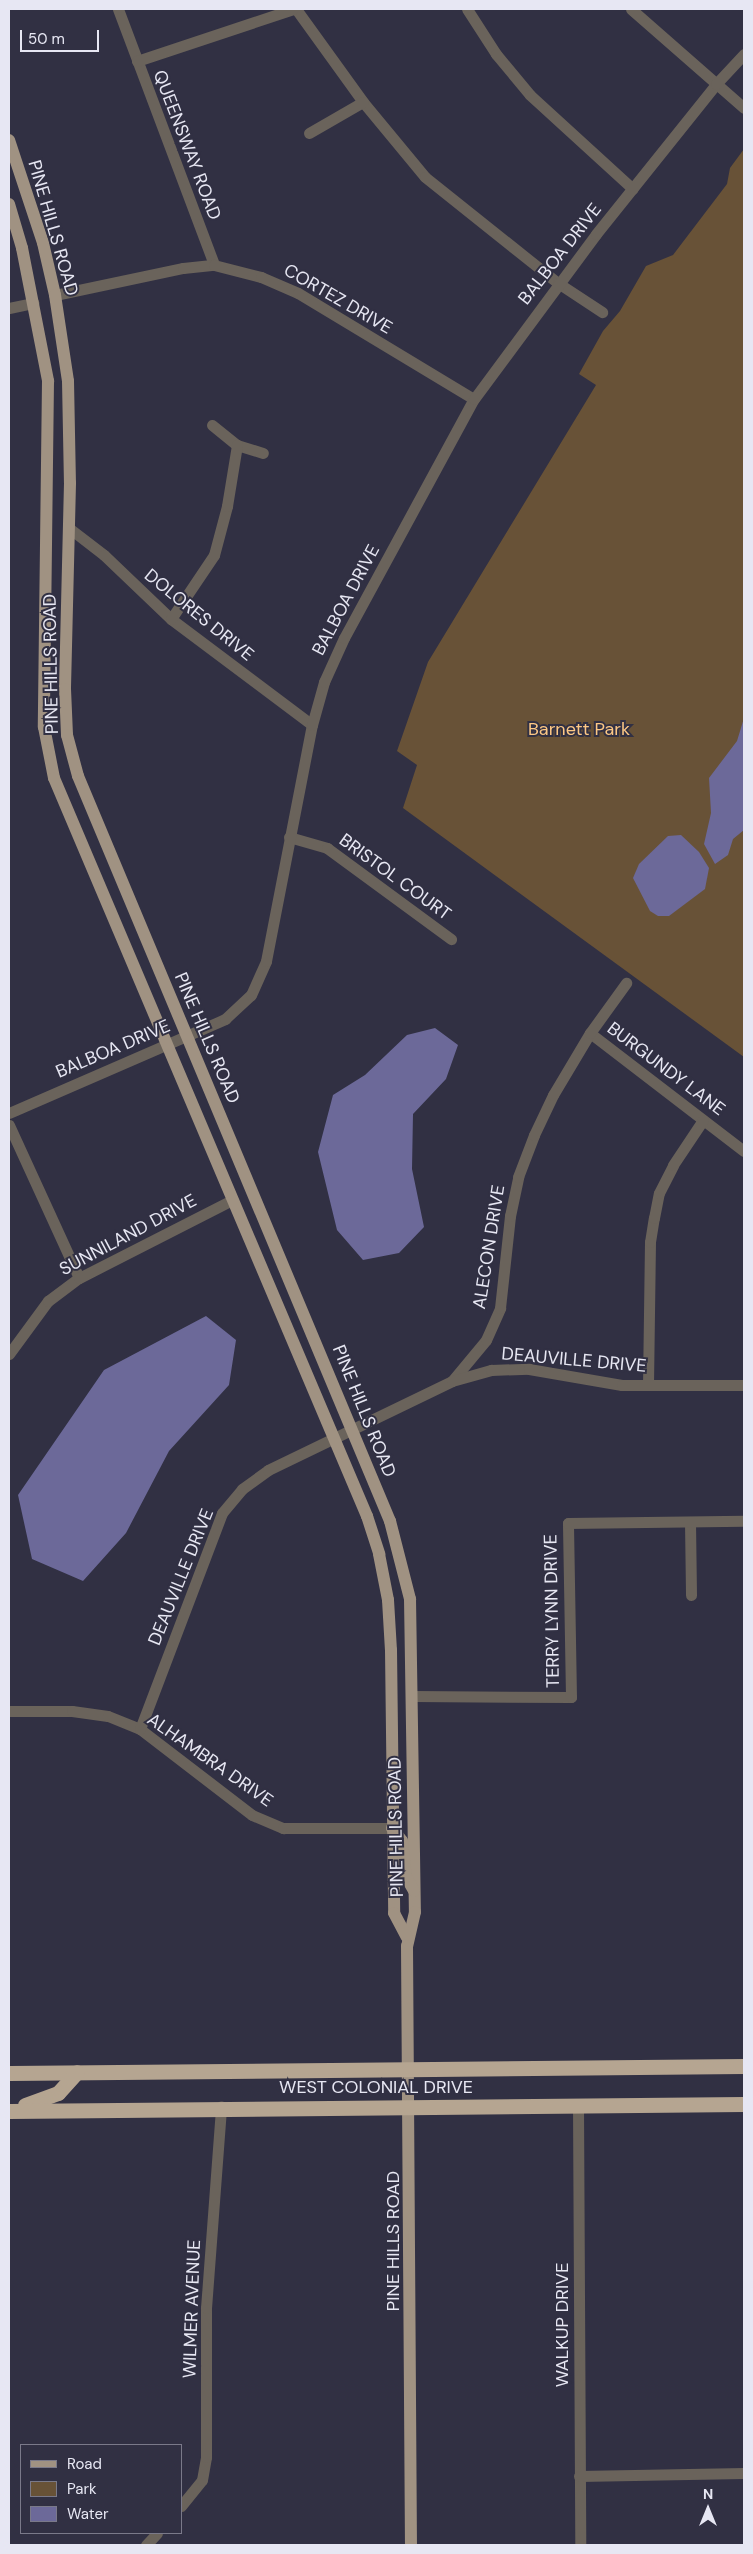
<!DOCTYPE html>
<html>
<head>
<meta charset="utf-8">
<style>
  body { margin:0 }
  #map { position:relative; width:753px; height:2554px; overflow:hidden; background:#313043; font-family:"DM Sans",sans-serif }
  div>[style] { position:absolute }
  .green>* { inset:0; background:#685237 }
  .water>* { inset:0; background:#6c6999 }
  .minor>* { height:11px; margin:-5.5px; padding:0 5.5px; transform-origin:5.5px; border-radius:5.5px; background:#6a635b }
  .major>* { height:12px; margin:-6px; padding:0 6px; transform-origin:6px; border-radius:6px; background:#a09282 }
  .highway>* { height:15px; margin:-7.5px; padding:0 7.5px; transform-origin:7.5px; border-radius:7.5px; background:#b5a591 }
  span { translate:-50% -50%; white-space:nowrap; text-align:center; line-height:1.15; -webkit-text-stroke:4px #313043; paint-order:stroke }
  .street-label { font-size:18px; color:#e7e7f3 }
  .park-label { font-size:18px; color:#fdc885 }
  .frame { position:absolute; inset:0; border:10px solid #e7e7f3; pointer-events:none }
  .legend { position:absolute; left:20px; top:2444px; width:162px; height:90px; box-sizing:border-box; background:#313043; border:1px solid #7a7989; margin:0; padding:6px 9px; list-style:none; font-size:15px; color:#e7e7f3 }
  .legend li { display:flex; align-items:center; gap:10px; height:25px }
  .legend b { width:25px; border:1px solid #7a7989 }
  .north { position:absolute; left:683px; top:2484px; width:50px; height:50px; -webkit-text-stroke:4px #313043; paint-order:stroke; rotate:0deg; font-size:14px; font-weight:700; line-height:20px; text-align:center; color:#e7e7f3 }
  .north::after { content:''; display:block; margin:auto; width:18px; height:22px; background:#e7e7f3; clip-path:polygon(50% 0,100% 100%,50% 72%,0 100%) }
  .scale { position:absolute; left:20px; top:30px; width:79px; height:22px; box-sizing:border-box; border:2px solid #e7e7f3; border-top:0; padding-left:6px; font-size:15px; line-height:18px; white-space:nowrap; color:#e7e7f3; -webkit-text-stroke:4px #313043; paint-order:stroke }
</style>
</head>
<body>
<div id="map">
  <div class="green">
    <i style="clip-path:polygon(744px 149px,744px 1057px,403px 808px,417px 765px,397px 751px,428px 662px,596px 385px,579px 374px,603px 331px,620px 311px,646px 266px,673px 255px,727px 184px,730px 168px)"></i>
  </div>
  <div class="water">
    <i style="clip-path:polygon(744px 718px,744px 830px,733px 839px,728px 855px,715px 864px,704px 844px,711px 813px,709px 778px,737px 741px)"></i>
    <i style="clip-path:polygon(681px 835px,699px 852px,709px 868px,705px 889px,669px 916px,658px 916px,650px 911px,633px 878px,639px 864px,668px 836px)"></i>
    <i style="clip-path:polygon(435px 1028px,458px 1045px,446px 1079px,413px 1114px,412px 1169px,424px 1227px,399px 1253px,363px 1260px,337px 1230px,318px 1152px,333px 1095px,365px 1075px,407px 1035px)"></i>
    <i style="clip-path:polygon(206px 1316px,236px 1340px,229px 1385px,169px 1451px,126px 1533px,83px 1581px,32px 1559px,18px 1495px,104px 1370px)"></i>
  </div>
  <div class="minor">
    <i style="left:118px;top:9px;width:273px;rotate:69.4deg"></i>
    <i style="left:296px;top:9px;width:115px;rotate:54.2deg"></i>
    <i style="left:363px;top:102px;width:97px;rotate:50.4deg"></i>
    <i style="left:425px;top:177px;width:170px;rotate:38.6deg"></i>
    <i style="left:558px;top:283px;width:53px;rotate:33.4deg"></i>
    <i style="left:467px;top:9px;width:54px;rotate:57.2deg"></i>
    <i style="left:496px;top:54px;width:53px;rotate:50.3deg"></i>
    <i style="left:530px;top:95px;width:139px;rotate:42.4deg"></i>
    <i style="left:631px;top:9px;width:150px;rotate:41.2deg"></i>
    <i style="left:137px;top:61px;width:164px;rotate:-18.4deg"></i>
    <i style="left:309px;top:133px;width:62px;rotate:-29.9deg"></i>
    <i style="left:55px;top:295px;width:131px;rotate:-11.9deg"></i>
    <i style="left:183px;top:268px;width:31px;rotate:-6deg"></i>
    <i style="left:214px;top:265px;width:49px;rotate:14.3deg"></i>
    <i style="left:261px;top:277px;width:40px;rotate:23.4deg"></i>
    <i style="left:298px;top:293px;width:205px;rotate:31.1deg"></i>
    <i style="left:9px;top:308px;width:25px;rotate:-12deg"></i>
    <i style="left:212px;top:425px;width:32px;rotate:39deg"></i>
    <i style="left:237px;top:445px;width:27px;rotate:17deg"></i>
    <i style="left:69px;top:528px;width:44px;rotate:37.6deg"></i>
    <i style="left:104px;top:555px;width:93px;rotate:43.7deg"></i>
    <i style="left:171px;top:619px;width:176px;rotate:36.9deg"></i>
    <i style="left:171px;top:619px;width:77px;rotate:-56.1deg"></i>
    <i style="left:214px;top:555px;width:51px;rotate:-75.1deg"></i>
    <i style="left:227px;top:506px;width:62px;rotate:-80.7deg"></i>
    <i style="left:289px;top:837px;width:40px;rotate:16deg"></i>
    <i style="left:327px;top:848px;width:154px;rotate:36.3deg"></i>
    <i style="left:590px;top:1033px;width:194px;rotate:37.5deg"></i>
    <i style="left:9px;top:1113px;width:236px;rotate:-23.5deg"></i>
    <i style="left:225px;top:1019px;width:35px;rotate:-43deg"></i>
    <i style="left:251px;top:995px;width:37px;rotate:-66deg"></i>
    <i style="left:266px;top:961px;width:240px;rotate:-79deg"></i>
    <i style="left:312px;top:725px;width:45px;rotate:-74.4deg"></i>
    <i style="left:324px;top:682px;width:48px;rotate:-65.6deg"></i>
    <i style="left:344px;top:638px;width:272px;rotate:-61.5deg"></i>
    <i style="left:474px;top:399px;width:205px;rotate:-53.5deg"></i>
    <i style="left:596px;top:234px;width:192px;rotate:-51.3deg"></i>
    <i style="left:716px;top:84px;width:41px;rotate:-47deg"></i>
    <i style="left:9px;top:1125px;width:168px;rotate:65.4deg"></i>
    <i style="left:9px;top:1354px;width:66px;rotate:-53.7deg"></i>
    <i style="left:48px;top:1301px;width:39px;rotate:-37deg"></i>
    <i style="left:79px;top:1278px;width:172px;rotate:-27deg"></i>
    <i style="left:452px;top:1381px;width:53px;rotate:-50.3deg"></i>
    <i style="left:486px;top:1340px;width:35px;rotate:-66deg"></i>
    <i style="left:500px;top:1308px;width:93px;rotate:-83.8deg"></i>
    <i style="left:510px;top:1216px;width:40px;rotate:-78deg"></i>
    <i style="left:518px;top:1177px;width:45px;rotate:-69.1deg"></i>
    <i style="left:534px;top:1135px;width:44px;rotate:-64.6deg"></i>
    <i style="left:553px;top:1095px;width:72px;rotate:-59.2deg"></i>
    <i style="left:590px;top:1033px;width:62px;rotate:-54.2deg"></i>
    <i style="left:648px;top:1385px;width:143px;rotate:-89.2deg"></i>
    <i style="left:650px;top:1242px;width:24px;rotate:-81deg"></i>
    <i style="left:654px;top:1218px;width:25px;rotate:-79deg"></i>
    <i style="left:659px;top:1193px;width:31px;rotate:-63deg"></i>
    <i style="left:673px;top:1165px;width:54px;rotate:-56.3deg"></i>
    <i style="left:690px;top:1522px;width:73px;rotate:89.2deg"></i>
    <i style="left:413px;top:1696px;width:158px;rotate:0.4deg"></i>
    <i style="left:571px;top:1697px;width:174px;rotate:-91deg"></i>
    <i style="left:568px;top:1523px;width:176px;rotate:-0.7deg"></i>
    <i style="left:9px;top:1711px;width:63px"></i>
    <i style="left:72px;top:1711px;width:36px;rotate:8deg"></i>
    <i style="left:108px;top:1716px;width:35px;rotate:22deg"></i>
    <i style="left:140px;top:1729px;width:141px;rotate:37.5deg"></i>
    <i style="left:252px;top:1815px;width:34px;rotate:23deg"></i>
    <i style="left:283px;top:1828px;width:109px"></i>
    <i style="left:140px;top:1729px;width:231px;rotate:-69.2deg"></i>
    <i style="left:222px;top:1513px;width:31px;rotate:-50deg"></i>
    <i style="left:242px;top:1489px;width:32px;rotate:-36deg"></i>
    <i style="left:268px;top:1470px;width:204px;rotate:-25.8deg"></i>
    <i style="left:452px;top:1381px;width:41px;rotate:-15.8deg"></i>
    <i style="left:491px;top:1370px;width:38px;rotate:-2deg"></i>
    <i style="left:529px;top:1369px;width:94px;rotate:9.8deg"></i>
    <i style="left:622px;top:1385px;width:122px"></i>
    <i style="left:578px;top:2105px;width:440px;rotate:89.7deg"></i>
    <i style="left:579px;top:2476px;width:165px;rotate:-1deg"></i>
    <i style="left:181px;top:2506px;width:33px;rotate:-51deg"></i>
    <i style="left:202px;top:2480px;width:23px;rotate:-80deg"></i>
    <i style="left:206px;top:2457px;width:149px;rotate:-90deg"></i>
    <i style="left:206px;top:2308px;width:202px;rotate:-85.7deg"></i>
    <i style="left:146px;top:2545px;width:16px;rotate:-47deg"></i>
  </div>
  <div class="major">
    <i style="left:9px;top:140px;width:108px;rotate:71.7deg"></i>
    <i style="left:43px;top:243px;width:53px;rotate:77deg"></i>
    <i style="left:55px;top:295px;width:87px;rotate:81.4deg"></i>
    <i style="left:68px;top:381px;width:102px;rotate:88.9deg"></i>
    <i style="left:70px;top:483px;width:206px;rotate:91.4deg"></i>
    <i style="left:65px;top:689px;width:46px;rotate:87.5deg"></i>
    <i style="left:67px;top:735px;width:42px;rotate:75deg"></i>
    <i style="left:78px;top:776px;width:808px;rotate:67.28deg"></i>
    <i style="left:390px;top:1521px;width:81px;rotate:75.6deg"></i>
    <i style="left:410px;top:1599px;width:313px;rotate:89.1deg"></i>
    <i style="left:415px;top:1912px;width:35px;rotate:103deg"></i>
    <i style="left:407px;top:1946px;width:599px;rotate:89.62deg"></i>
    <i style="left:9px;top:204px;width:46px;rotate:73.5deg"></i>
    <i style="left:22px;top:248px;width:136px;rotate:78.9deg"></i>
    <i style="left:48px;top:381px;width:346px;rotate:90.7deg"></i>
    <i style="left:44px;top:727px;width:52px;rotate:78.9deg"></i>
    <i style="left:54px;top:778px;width:802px;rotate:67.02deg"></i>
    <i style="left:367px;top:1516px;width:40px;rotate:72deg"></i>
    <i style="left:379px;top:1554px;width:47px;rotate:78.9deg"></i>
    <i style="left:388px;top:1600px;width:50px;rotate:86.6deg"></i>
    <i style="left:391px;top:1650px;width:263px;rotate:89.3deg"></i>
    <i style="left:394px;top:1913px;width:27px;rotate:62deg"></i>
    <i style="left:392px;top:1828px;width:16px;rotate:52deg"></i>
    <i style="left:402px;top:1841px;width:36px;rotate:84deg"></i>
    <i style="left:406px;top:1877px;width:16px;rotate:60deg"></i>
  </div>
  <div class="highway">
    <i style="left:9px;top:2073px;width:735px;rotate:-0.55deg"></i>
    <i style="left:25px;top:2105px;width:35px;rotate:-20deg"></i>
    <i style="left:58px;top:2093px;width:28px;rotate:-48deg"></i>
    <i style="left:9px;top:2111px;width:735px;rotate:-0.55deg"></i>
  </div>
  <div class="street-label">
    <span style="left:187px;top:145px;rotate:69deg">QUEENSWAY ROAD</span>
    <span style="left:53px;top:228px;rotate:74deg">PINE HILLS ROAD</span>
    <span style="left:560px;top:254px;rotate:-52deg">BALBOA DRIVE</span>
    <span style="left:338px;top:299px;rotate:30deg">CORTEZ DRIVE</span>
    <span style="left:346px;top:600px;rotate:-62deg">BALBOA DRIVE</span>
    <span style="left:199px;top:615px;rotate:39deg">DOLORES DRIVE</span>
    <span style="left:51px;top:664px;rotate:-91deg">PINE HILLS ROAD</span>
    <span style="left:395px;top:877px;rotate:36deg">BRISTOL COURT</span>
    <span style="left:207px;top:1038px;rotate:67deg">PINE HILLS ROAD</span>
    <span style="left:113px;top:1049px;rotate:-23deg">BALBOA DRIVE</span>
    <span style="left:666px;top:1069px;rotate:37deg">BURGUNDY LANE</span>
    <span style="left:128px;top:1235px;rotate:-28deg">SUNNILAND DRIVE</span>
    <span style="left:489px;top:1247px;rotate:-81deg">ALECON DRIVE</span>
    <span style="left:574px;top:1360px;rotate:5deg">DEAUVILLE DRIVE</span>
    <span style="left:364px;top:1411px;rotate:68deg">PINE HILLS ROAD</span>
    <span style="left:181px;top:1577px;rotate:-68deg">DEAUVILLE DRIVE</span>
    <span style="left:552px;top:1611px;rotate:-91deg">TERRY LYNN DRIVE</span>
    <span style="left:210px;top:1760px;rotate:35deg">ALHAMBRA DRIVE</span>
    <span style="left:396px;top:1827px;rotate:-91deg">PINE HILLS ROAD</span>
    <span style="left:376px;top:2087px">WEST COLONIAL DRIVE</span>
    <span style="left:393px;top:2241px;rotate:-90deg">PINE HILLS ROAD</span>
    <span style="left:192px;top:2309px;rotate:-88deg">WILMER AVENUE</span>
    <span style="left:562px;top:2325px;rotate:-90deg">WALKUP DRIVE</span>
  </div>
  <div class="park-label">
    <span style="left:579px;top:729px">Barnett Park</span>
  </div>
  <div class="frame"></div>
  <ul class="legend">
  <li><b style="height:6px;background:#a09282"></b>Road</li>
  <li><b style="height:14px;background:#685237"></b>Park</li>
  <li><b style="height:14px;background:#6c6999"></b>Water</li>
  </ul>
  <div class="north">N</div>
  <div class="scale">50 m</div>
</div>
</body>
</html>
